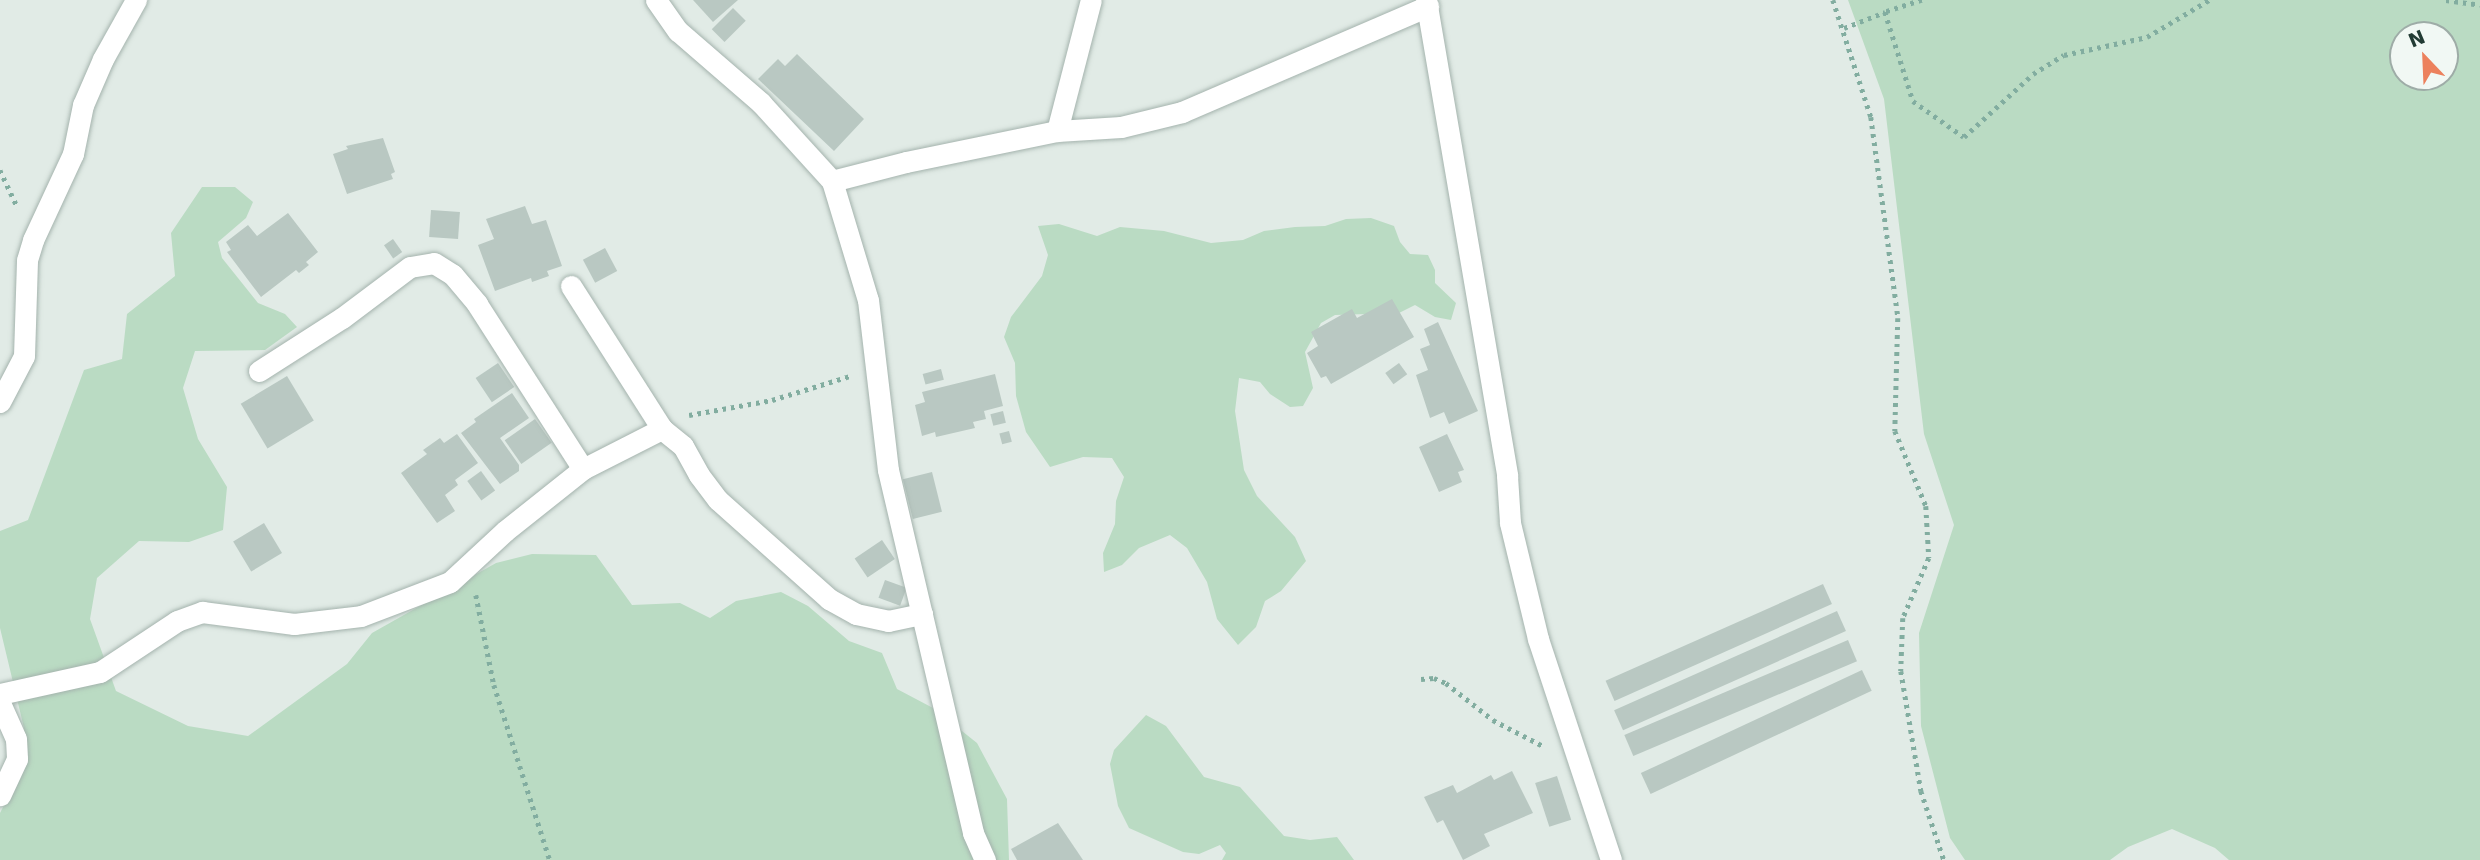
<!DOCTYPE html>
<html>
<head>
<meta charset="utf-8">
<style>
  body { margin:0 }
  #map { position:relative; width:2480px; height:860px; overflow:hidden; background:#e1ebe6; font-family:"DejaVu Sans",sans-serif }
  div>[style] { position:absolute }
  .green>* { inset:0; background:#badbc3 }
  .building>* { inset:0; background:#b9c8c2; transform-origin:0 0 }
  .path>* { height:4.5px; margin-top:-2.25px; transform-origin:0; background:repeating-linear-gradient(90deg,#82ada0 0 3.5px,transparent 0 8.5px) }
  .roads { filter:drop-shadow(0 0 2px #a4b3ad) drop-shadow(0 0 2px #a4b3ad) }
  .minor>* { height:21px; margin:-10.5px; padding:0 10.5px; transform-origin:10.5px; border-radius:10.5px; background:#fff }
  span { translate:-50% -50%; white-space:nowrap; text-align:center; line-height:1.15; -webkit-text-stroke:5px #f1f8f4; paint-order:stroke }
  .north { position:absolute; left:2389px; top:21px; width:70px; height:70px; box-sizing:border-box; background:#f1f8f4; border:2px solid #9eaca7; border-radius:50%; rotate:337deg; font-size:19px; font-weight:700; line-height:28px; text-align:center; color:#223b34 }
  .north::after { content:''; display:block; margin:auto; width:24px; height:32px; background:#ec815d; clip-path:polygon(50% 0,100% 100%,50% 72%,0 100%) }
</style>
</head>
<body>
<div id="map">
  <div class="green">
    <i style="clip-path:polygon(evenodd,1848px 0,2480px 0,2480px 860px,2229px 860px,2215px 848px,2172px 829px,2128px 847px,2110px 860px,1965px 860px,1950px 838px,1921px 726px,1919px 633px,1954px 525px,1924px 434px,1884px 99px,1848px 0,2403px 35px,2445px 35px,2445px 77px,2403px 77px,2403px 35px)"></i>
    <i style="clip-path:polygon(202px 187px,235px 187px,253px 202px,246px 218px,218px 242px,222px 258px,258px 303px,285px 314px,297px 327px,265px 350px,195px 351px,183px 388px,198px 439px,227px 487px,223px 530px,189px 542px,139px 541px,97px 578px,90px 619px,116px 691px,188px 726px,248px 736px,347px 664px,372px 633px,496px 563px,532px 554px,596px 555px,632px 605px,680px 603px,710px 618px,736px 601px,781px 592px,808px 606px,849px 641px,882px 653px,897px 689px,933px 708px,977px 743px,1007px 799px,1009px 860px,0 860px,0 813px,23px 768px,24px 728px,0 628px,0 531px,28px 520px,84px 370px,122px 359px,127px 314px,175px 276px,171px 233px)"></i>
    <i style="clip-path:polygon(1371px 218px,1394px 226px,1400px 242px,1410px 254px,1428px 255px,1435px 270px,1435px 283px,1456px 303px,1451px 320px,1435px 317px,1415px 305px,1399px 313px,1335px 315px,1321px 323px,1305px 352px,1313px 388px,1303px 406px,1290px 407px,1270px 394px,1260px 382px,1239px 378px,1235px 411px,1244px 470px,1257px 496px,1295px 537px,1306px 561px,1281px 591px,1265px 601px,1256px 627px,1238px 645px,1217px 619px,1207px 582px,1187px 548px,1170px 535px,1139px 548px,1122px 565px,1104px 572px,1103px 553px,1115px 524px,1116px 501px,1124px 477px,1112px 458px,1083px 457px,1050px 467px,1026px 432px,1016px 396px,1015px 363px,1004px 337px,1011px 317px,1042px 276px,1048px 255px,1038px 226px,1059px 224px,1097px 236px,1120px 227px,1164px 231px,1211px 243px,1243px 240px,1264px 231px,1295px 227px,1325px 226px,1346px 219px)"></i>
    <i style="clip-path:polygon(1146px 715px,1166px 726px,1204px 777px,1240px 787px,1284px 836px,1310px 840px,1337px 837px,1354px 860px,1222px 860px,1226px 853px,1220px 845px,1199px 854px,1183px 852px,1129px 828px,1118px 806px,1110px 764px,1114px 750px)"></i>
  </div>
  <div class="building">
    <i style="clip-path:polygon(693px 0,738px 0,713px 22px)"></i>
    <i style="left:733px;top:8px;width:18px;height:30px;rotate:45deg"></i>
    <i style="clip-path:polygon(797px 54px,864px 119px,834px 151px,758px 79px,778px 59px,785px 66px)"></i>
    <i style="clip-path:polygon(383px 138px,395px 172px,391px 174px,393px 179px,347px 194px,333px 154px,348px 149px,346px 146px)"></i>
    <i style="clip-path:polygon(525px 206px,532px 224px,546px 220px,562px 266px,547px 271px,549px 276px,532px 282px,531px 278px,495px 291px,478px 245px,494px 239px,486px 219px)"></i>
    <i style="left:431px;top:210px;width:29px;height:27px;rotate:4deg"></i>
    <i style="clip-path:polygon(288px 213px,318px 252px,306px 262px,309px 265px,299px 273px,296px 270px,261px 297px,227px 252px,231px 250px,226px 242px,248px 225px,257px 236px)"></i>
    <i style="left:393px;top:239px;width:16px;height:11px;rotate:55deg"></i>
    <i style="left:605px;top:248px;width:26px;height:25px;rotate:62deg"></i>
    <i style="clip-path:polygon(1392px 299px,1414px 337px,1331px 384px,1326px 376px,1321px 378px,1307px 353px,1318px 346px,1311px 332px,1352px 309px,1357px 318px)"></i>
    <i style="clip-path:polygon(1438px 322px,1478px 411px,1449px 424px,1444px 412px,1430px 418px,1416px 375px,1428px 370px,1420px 349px,1430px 345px,1424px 329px)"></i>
    <i style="left:498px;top:363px;width:29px;height:27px;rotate:56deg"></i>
    <i style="left:1399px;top:363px;width:14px;height:17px;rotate:54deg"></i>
    <i style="left:941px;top:369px;width:11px;height:19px;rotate:75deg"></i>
    <i style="clip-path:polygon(995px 374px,1003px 406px,984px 411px,986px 419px,973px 422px,975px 428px,936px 437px,935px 432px,922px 436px,915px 405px,925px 402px,922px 392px)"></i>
    <i style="left:287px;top:376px;width:52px;height:54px;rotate:59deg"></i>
    <i style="clip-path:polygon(512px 393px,529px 418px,500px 438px,519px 465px,519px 471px,500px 484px,461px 433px,476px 422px,474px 419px)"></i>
    <i style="left:1003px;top:411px;width:12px;height:13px;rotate:76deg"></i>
    <i style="left:535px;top:419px;width:29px;height:37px;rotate:55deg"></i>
    <i style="left:1009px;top:431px;width:11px;height:10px;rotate:75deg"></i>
    <i style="clip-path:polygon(457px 434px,478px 463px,455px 480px,458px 485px,445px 495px,455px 511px,437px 523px,401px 473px,427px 454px,423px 450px,440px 438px,444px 443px)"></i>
    <i style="clip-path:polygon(1447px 434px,1464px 470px,1458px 472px,1462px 482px,1439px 492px,1419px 447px)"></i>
    <i style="left:481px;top:471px;width:24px;height:17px;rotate:54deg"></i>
    <i style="left:932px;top:472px;width:41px;height:30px;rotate:76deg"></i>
    <i style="left:264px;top:523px;width:35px;height:36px;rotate:59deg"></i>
    <i style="left:882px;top:540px;width:23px;height:33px;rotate:56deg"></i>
    <i style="left:885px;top:580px;width:23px;height:19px;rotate:20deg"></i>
    <i style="left:1823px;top:584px;width:22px;height:238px;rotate:66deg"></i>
    <i style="left:1837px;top:611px;width:22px;height:244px;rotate:66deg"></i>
    <i style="left:1848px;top:640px;width:23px;height:243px;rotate:67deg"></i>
    <i style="left:1862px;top:670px;width:23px;height:244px;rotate:65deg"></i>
    <i style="clip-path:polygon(1512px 771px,1533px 813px,1484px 834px,1490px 846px,1463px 860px,1443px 820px,1437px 823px,1424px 797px,1453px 785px,1457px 793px,1491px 775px,1494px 780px)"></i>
    <i style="left:1557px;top:776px;width:46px;height:23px;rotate:72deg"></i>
    <i style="clip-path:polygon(1058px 823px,1083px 860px,1017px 860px,1011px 849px)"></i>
  </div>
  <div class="path">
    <i style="left:1833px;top:0;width:123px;rotate:72deg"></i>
    <i style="left:1871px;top:117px;width:203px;rotate:82.3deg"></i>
    <i style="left:1898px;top:318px;width:113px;rotate:91.5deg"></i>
    <i style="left:1895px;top:431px;width:81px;rotate:67.5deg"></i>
    <i style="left:1926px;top:506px;width:52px;rotate:86.7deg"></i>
    <i style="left:1929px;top:558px;width:65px;rotate:113.4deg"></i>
    <i style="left:1903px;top:618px;width:53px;rotate:92.2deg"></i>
    <i style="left:1901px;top:671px;width:122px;rotate:80.5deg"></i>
    <i style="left:1921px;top:791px;width:73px;rotate:71.6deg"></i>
    <i style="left:1922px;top:0;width:39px;rotate:162deg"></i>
    <i style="left:1885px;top:12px;width:93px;rotate:72.5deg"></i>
    <i style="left:1913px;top:101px;width:62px;rotate:35.2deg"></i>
    <i style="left:1964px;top:137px;width:93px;rotate:-42.4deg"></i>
    <i style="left:2033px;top:74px;width:36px;rotate:-32deg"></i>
    <i style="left:2064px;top:55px;width:85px;rotate:-12.2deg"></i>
    <i style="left:2147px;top:37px;width:72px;rotate:-30.8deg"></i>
    <i style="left:2446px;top:0;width:34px;rotate:8deg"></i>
    <i style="left:1844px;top:28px;width:44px;rotate:-21.3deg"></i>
    <i style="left:0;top:170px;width:42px;rotate:64.7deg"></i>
    <i style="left:689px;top:415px;width:84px;rotate:-10.2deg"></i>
    <i style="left:772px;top:400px;width:82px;rotate:-17.1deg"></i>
    <i style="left:476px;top:595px;width:92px;rotate:78.7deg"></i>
    <i style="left:494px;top:685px;width:184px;rotate:72.3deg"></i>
    <i style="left:1421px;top:679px;width:13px;rotate:-4deg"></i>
    <i style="left:1434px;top:678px;width:13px;rotate:23deg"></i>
    <i style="left:1446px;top:683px;width:60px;rotate:38.2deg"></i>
    <i style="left:1493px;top:720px;width:56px;rotate:27.5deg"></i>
  </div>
  <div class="roads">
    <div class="minor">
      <i style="left:656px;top:0;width:38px;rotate:55deg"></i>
      <i style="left:678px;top:31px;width:110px;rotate:40.9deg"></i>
      <i style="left:761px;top:103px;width:105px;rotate:47.7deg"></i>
      <i style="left:832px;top:181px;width:124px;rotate:73.2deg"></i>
      <i style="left:868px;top:300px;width:171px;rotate:83.3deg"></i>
      <i style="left:888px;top:470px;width:373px;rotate:76.8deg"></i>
      <i style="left:973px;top:833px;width:30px;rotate:66deg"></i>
      <i style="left:1426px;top:0;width:483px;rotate:80.3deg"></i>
      <i style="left:1507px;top:476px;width:47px;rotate:86.3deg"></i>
      <i style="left:1510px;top:523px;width:119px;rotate:76.4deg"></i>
      <i style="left:1538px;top:639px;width:233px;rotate:71.7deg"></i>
      <i style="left:1057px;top:131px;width:135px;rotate:-75.5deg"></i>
      <i style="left:832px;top:181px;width:76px;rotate:-14.4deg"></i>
      <i style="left:906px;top:162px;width:154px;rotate:-11.6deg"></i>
      <i style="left:1057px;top:131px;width:64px;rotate:-3.6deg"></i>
      <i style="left:1121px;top:127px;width:63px;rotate:-13.8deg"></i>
      <i style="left:1182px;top:112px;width:268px;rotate:-23.3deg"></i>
      <i style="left:571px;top:286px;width:169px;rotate:57.5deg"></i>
      <i style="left:259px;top:371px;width:98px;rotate:-32.6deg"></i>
      <i style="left:342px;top:318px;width:85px;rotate:-36.9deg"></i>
      <i style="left:410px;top:267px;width:24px;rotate:-9deg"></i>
      <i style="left:434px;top:263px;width:22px;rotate:32deg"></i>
      <i style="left:453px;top:275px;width:38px;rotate:50deg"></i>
      <i style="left:477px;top:304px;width:196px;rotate:57.3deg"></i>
      <i style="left:0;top:402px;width:52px;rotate:-62.4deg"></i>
      <i style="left:24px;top:356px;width:96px;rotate:-88.2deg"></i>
      <i style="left:27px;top:260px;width:21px;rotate:-73deg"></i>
      <i style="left:33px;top:240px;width:95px;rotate:-65.1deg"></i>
      <i style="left:73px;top:154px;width:50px;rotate:-78.5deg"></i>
      <i style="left:83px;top:105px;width:50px;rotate:-66.5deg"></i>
      <i style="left:103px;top:59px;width:68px;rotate:-60.8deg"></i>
      <i style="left:0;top:694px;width:102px;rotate:-12.4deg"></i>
      <i style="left:100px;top:672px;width:92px;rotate:-33.5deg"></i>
      <i style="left:177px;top:621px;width:27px;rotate:-20deg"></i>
      <i style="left:202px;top:612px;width:93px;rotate:7.4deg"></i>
      <i style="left:294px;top:624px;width:67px;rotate:-6.8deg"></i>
      <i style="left:361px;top:616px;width:95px;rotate:-20.9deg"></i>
      <i style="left:450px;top:582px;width:75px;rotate:-42.8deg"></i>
      <i style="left:505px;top:531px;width:100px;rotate:-38.5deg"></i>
      <i style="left:583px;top:469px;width:89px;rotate:-26.9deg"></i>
      <i style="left:662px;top:429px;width:27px;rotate:39deg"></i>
      <i style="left:683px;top:446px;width:33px;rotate:61deg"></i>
      <i style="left:699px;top:475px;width:31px;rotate:53deg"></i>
      <i style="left:718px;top:500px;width:149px;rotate:41.7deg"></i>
      <i style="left:829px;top:599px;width:31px;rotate:29deg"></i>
      <i style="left:856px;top:614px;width:33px;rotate:12deg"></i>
      <i style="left:888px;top:621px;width:35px;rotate:-12deg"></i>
      <i style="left:0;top:703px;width:39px;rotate:66deg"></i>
      <i style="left:16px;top:739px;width:20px;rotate:87deg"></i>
      <i style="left:17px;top:759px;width:40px;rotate:115deg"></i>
    </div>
  </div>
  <div class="north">N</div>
</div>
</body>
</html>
